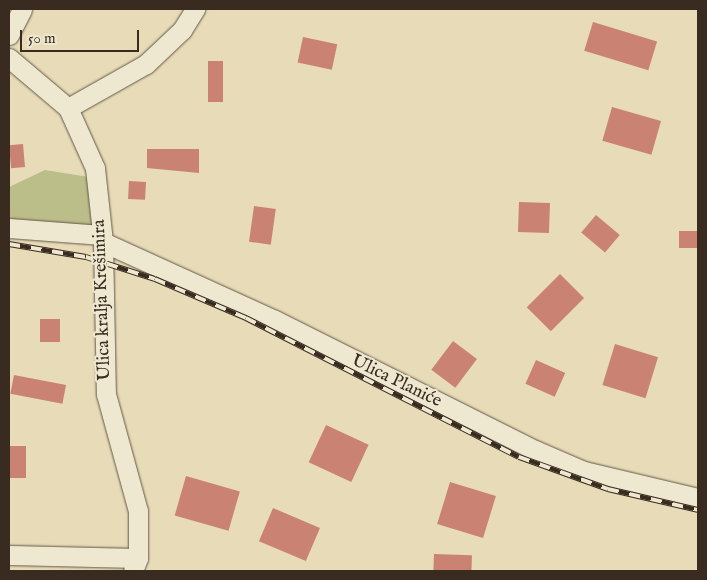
<!DOCTYPE html>
<html>
<head>
<meta charset="utf-8">
<style>
  body { margin:0 }
  #map { position:relative; width:707px; height:580px; overflow:hidden; background:#e7dbb8; font-family:"IM FELL English",serif }
  div>[style] { position:absolute }
  .green>* { inset:0; background:#bcbe8a }
  .building>* { inset:0; background:#ca8372; transform-origin:0 0 }
  .roads { filter:drop-shadow(0 0 1px #645745) drop-shadow(0 0 1px #645745) }
  .minor>* { height:19px; margin:-9.5px; padding:0 9.5px; transform-origin:9.5px; border-radius:9.5px; background:#efe8d1 }
  .rail>* { height:5.5px; margin-top:-2.75px; transform-origin:0; background:repeating-linear-gradient(90deg,#efe8d1 0 11px,#392b1f 0 22px); box-sizing:border-box; border-block:1px solid #392b1f }
  span { translate:-50% -50%; white-space:nowrap; text-align:center; line-height:1.15; -webkit-text-stroke:4px #efe8d1; paint-order:stroke }
  .street-label { font-size:18px; color:#392b1f }
  .frame { position:absolute; inset:0; border:10px solid #392b1f; pointer-events:none }
  .scale { position:absolute; left:20px; top:30px; width:119px; height:22px; box-sizing:border-box; border:2px solid #392b1f; border-top:0; padding-left:6px; font-size:15px; line-height:18px; white-space:nowrap; color:#392b1f; -webkit-text-stroke:4px #efe8d1; paint-order:stroke }
</style>
</head>
<body>
<div id="map">
  <div class="green">
    <i style="clip-path:polygon(45px 170px,89px 177px,92px 226px,9px 222px,9px 187px)"></i>
  </div>
  <div class="building">
    <i style="left:593px;top:22px;width:67px;height:30px;rotate:17deg"></i>
    <i style="left:303px;top:37px;width:35px;height:26px;rotate:12deg"></i>
    <i style="left:208px;top:61px;width:15px;height:41px"></i>
    <i style="left:612px;top:107px;width:51px;height:35px;rotate:16deg"></i>
    <i style="left:23px;top:144px;width:23px;height:14px;rotate:85deg"></i>
    <i style="clip-path:polygon(147px 149px,199px 149px,199px 173px,147px 168px)"></i>
    <i style="left:129px;top:181px;width:17px;height:18px;rotate:3deg"></i>
    <i style="left:519px;top:202px;width:31px;height:30px;rotate:2deg"></i>
    <i style="left:254px;top:206px;width:22px;height:36px;rotate:8deg"></i>
    <i style="left:596px;top:215px;width:31px;height:23px;rotate:40deg"></i>
    <i style="left:679px;top:231px;width:19px;height:17px"></i>
    <i style="left:560px;top:274px;width:34px;height:47px;rotate:45deg"></i>
    <i style="left:40px;top:319px;width:20px;height:23px"></i>
    <i style="left:453px;top:341px;width:30px;height:36px;rotate:37deg"></i>
    <i style="left:615px;top:344px;width:45px;height:43px;rotate:17deg"></i>
    <i style="left:536px;top:360px;width:32px;height:26px;rotate:24deg"></i>
    <i style="left:14px;top:375px;width:53px;height:19px;rotate:11deg"></i>
    <i style="left:326px;top:425px;width:47px;height:41px;rotate:25deg"></i>
    <i style="left:9px;top:446px;width:17px;height:32px"></i>
    <i style="left:186px;top:476px;width:56px;height:41px;rotate:16deg"></i>
    <i style="left:450px;top:482px;width:48px;height:44px;rotate:17deg"></i>
    <i style="left:273px;top:508px;width:51px;height:36px;rotate:23deg"></i>
    <i style="left:434px;top:554px;width:38px;height:17px;rotate:2deg"></i>
  </div>
  <div class="roads">
    <div class="minor">
      <i style="left:9px;top:35px;width:29px;rotate:-63deg"></i>
      <i style="left:9px;top:58px;width:77px;rotate:40.3deg"></i>
      <i style="left:68px;top:108px;width:66px;rotate:65.8deg"></i>
      <i style="left:95px;top:168px;width:74px;rotate:83.8deg"></i>
      <i style="left:103px;top:242px;width:152px;rotate:88.9deg"></i>
      <i style="left:106px;top:394px;width:121px;rotate:74.7deg"></i>
      <i style="left:138px;top:511px;width:47px;rotate:90deg"></i>
      <i style="left:138px;top:558px;width:14px;rotate:111deg"></i>
      <i style="left:68px;top:108px;width:90px;rotate:-29.4deg"></i>
      <i style="left:146px;top:64px;width:50px;rotate:-43.4deg"></i>
      <i style="left:182px;top:30px;width:25px;rotate:-58deg"></i>
      <i style="left:9px;top:228px;width:93px;rotate:4.3deg"></i>
      <i style="left:103px;top:242px;width:189px;rotate:24.4deg"></i>
      <i style="left:275px;top:320px;width:291px;rotate:26.6deg"></i>
      <i style="left:535px;top:450px;width:53px;rotate:23.2deg"></i>
      <i style="left:584px;top:471px;width:117px;rotate:13.3deg"></i>
      <i style="left:9px;top:555px;width:129px;rotate:1.3deg"></i>
    </div>
  </div>
  <div class="rail">
    <i style="left:9px;top:244px;width:78px;rotate:9.6deg"></i>
    <i style="left:86px;top:257px;width:72px;rotate:17.7deg"></i>
    <i style="left:155px;top:279px;width:99px;rotate:23.2deg"></i>
    <i style="left:246px;top:318px;width:306px;rotate:27deg"></i>
    <i style="left:519px;top:457px;width:95px;rotate:19.8deg"></i>
    <i style="left:608px;top:489px;width:92px;rotate:13.1deg"></i>
  </div>
  <div class="street-label">
    <span style="left:103px;top:300px;rotate:-92deg">Ulica kralja Krešimira</span>
    <span style="left:396px;top:382px;rotate:26deg">Ulica Planiće</span>
  </div>
  <div class="frame"></div>
  <div class="scale">50 m</div>
</div>
</body>
</html>
